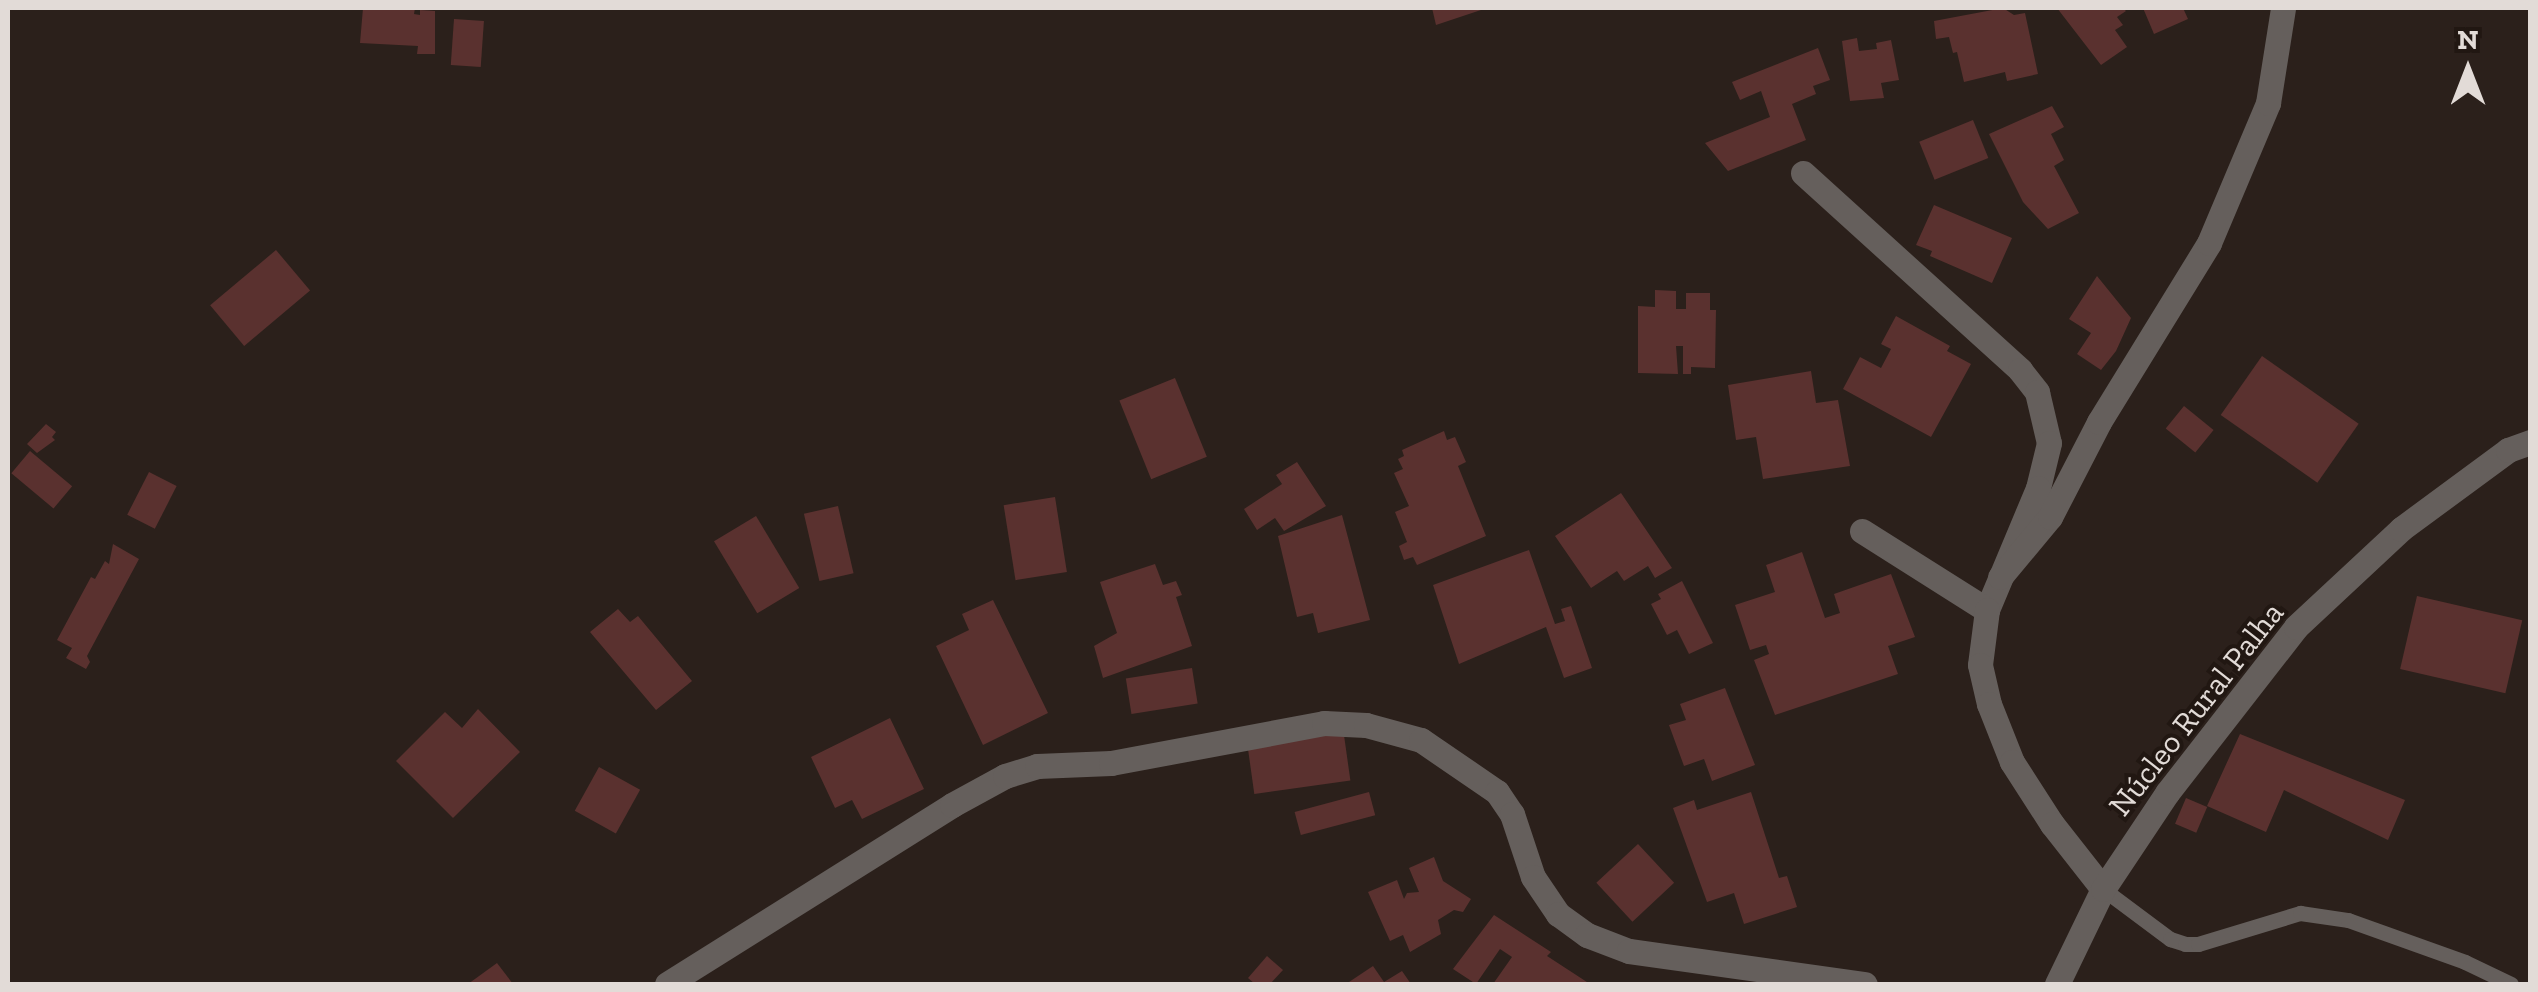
<!DOCTYPE html>
<html>
<head>
<meta charset="utf-8">
<style>
  body { margin:0 }
  #map { position:relative; width:2538px; height:992px; overflow:hidden; background:#2b201b; font-family:"Zilla Slab",serif }
  div>[style] { position:absolute }
  .building>* { inset:0; background:#5a312f; transform-origin:0 0 }
  .service>* { height:15px; margin:-7.5px; padding:0 7.5px; transform-origin:7.5px; border-radius:7.5px; background:#655f5c }
  .minor>* { height:25px; margin:-12.5px; padding:0 12.5px; transform-origin:12.5px; border-radius:12.5px; background:#655f5c }
  span { translate:-50% -50%; white-space:nowrap; text-align:center; line-height:1.15; -webkit-text-stroke:8px #211712; paint-order:stroke }
  .street-label { font-size:32px; color:#e2dbd7 }
  .frame { position:absolute; inset:0; border:10px solid #e2dbd7; pointer-events:none }
  .north { position:absolute; left:2418px; top:20px; width:100px; height:100px; -webkit-text-stroke:8px #211712; paint-order:stroke; rotate:0deg; font-size:28px; font-weight:700; line-height:40px; text-align:center; color:#e2dbd7 }
  .north::after { content:''; display:block; margin:auto; width:35px; height:45px; background:#e2dbd7; clip-path:polygon(50% 0,100% 100%,50% 72%,0 100%) }
</style>
</head>
<body>
<div id="map">
  <div class="building">
    <i style="clip-path:polygon(363px 8px,415px 8px,414px 14px,420px 15px,420px 10px,435px 11px,435px 54px,417px 54px,418px 46px,360px 43px)"></i>
    <i style="clip-path:polygon(1432px 8px,1487px 8px,1436px 25px)"></i>
    <i style="clip-path:polygon(2003px 8px,2014px 15px,2025px 13px,2038px 74px,2007px 81px,2005px 72px,1964px 82px,1957px 52px,1953px 53px,1949px 37px,1936px 39px,1934px 21px)"></i>
    <i style="clip-path:polygon(2057px 8px,2123px 8px,2126px 11px,2117px 17px,2123px 25px,2115px 30px,2127px 47px,2101px 65px)"></i>
    <i style="clip-path:polygon(2143px 8px,2183px 8px,2188px 19px,2154px 34px)"></i>
    <i style="left:454px;top:19px;width:30px;height:46px;rotate:4deg"></i>
    <i style="clip-path:polygon(1857px 38px,1859px 51px,1877px 49px,1876px 43px,1891px 40px,1899px 80px,1881px 83px,1884px 98px,1850px 101px,1842px 41px)"></i>
    <i style="clip-path:polygon(1818px 48px,1830px 80px,1813px 86px,1816px 94px,1792px 104px,1806px 140px,1728px 171px,1705px 143px,1770px 117px,1761px 91px,1740px 100px,1732px 82px)"></i>
    <i style="clip-path:polygon(2052px 106px,2064px 127px,2051px 134px,2064px 160px,2054px 166px,2079px 213px,2048px 229px,2023px 202px,1989px 134px)"></i>
    <i style="left:1973px;top:120px;width:41px;height:58px;rotate:68deg"></i>
    <i style="clip-path:polygon(1934px 205px,2012px 238px,1992px 283px,1930px 256px,1932px 251px,1916px 245px)"></i>
    <i style="left:276px;top:250px;width:53px;height:86px;rotate:50deg"></i>
    <i style="clip-path:polygon(2097px 276px,2131px 318px,2116px 351px,2101px 370px,2077px 354px,2091px 333px,2069px 319px)"></i>
    <i style="clip-path:polygon(1655px 290px,1676px 291px,1676px 309px,1686px 309px,1686px 293px,1710px 293px,1710px 310px,1716px 310px,1715px 368px,1691px 367px,1691px 374px,1683px 374px,1683px 346px,1676px 346px,1678px 374px,1638px 373px,1638px 306px,1655px 307px)"></i>
    <i style="clip-path:polygon(1896px 316px,1950px 346px,1947px 351px,1971px 364px,1931px 437px,1843px 389px,1860px 357px,1881px 368px,1891px 349px,1881px 344px)"></i>
    <i style="left:2262px;top:356px;width:118px;height:72px;rotate:35deg"></i>
    <i style="clip-path:polygon(1811px 371px,1816px 403px,1838px 400px,1850px 466px,1763px 479px,1756px 437px,1736px 440px,1728px 385px)"></i>
    <i style="left:1175px;top:378px;width:85px;height:60px;rotate:68deg"></i>
    <i style="left:2184px;top:406px;width:38px;height:29px;rotate:39deg"></i>
    <i style="clip-path:polygon(46px 424px,56px 432px,52px 437px,55px 440px,37px 453px,27px 444px)"></i>
    <i style="clip-path:polygon(1444px 431px,1447px 440px,1455px 437px,1466px 462px,1458px 466px,1486px 536px,1417px 565px,1413px 557px,1404px 560px,1399px 546px,1407px 542px,1395px 512px,1409px 506px,1394px 473px,1403px 469px,1398px 459px,1404px 456px,1402px 450px)"></i>
    <i style="left:30px;top:451px;width:55px;height:29px;rotate:40deg"></i>
    <i style="clip-path:polygon(1297px 462px,1326px 506px,1284px 531px,1275px 518px,1257px 530px,1244px 509px,1282px 484px,1276px 475px)"></i>
    <i style="left:149px;top:472px;width:31px;height:48px;rotate:27deg"></i>
    <i style="clip-path:polygon(1621px 493px,1672px 568px,1655px 578px,1648px 566px,1624px 581px,1617px 571px,1591px 588px,1555px 536px)"></i>
    <i style="left:1055px;top:497px;width:76px;height:52px;rotate:81deg"></i>
    <i style="left:838px;top:506px;width:69px;height:35px;rotate:77deg"></i>
    <i style="clip-path:polygon(1342px 515px,1370px 620px,1318px 633px,1313px 613px,1297px 617px,1278px 536px)"></i>
    <i style="left:756px;top:516px;width:84px;height:49px;rotate:59deg"></i>
    <i style="clip-path:polygon(113px 544px,139px 559px,87px 656px,90px 662px,86px 669px,66px 658px,72px 648px,57px 640px,91px 577px,95px 579px,105px 561px,109px 564px)"></i>
    <i style="clip-path:polygon(1529px 550px,1555px 624px,1565px 621px,1561px 609px,1571px 606px,1592px 668px,1564px 678px,1546px 627px,1459px 664px,1433px 585px)"></i>
    <i style="clip-path:polygon(1802px 552px,1825px 618px,1840px 613px,1834px 594px,1891px 574px,1915px 637px,1888px 646px,1898px 674px,1775px 715px,1754px 660px,1769px 654px,1766px 645px,1750px 650px,1735px 605px,1775px 592px,1766px 565px)"></i>
    <i style="clip-path:polygon(1155px 564px,1163px 585px,1176px 581px,1182px 595px,1176px 597px,1192px 646px,1103px 678px,1094px 646px,1117px 633px,1100px 582px)"></i>
    <i style="clip-path:polygon(1682px 581px,1713px 643px,1689px 654px,1677px 630px,1667px 635px,1651px 604px,1661px 599px,1658px 594px)"></i>
    <i style="left:2417px;top:596px;width:108px;height:75px;rotate:13deg"></i>
    <i style="clip-path:polygon(993px 600px,1048px 713px,983px 745px,936px 646px,969px 630px,962px 614px)"></i>
    <i style="clip-path:polygon(618px 609px,630px 622px,638px 616px,692px 681px,656px 710px,590px 632px)"></i>
    <i style="left:1192px;top:668px;width:36px;height:67px;rotate:81deg"></i>
    <i style="clip-path:polygon(1725px 688px,1755px 765px,1712px 781px,1704px 759px,1684px 766px,1669px 725px,1686px 720px,1680px 704px)"></i>
    <i style="clip-path:polygon(478px 709px,520px 752px,453px 818px,396px 761px,445px 712px,462px 728px)"></i>
    <i style="clip-path:polygon(890px 718px,924px 789px,862px 819px,852px 800px,835px 808px,811px 757px)"></i>
    <i style="left:1343px;top:728px;width:53px;height:97px;rotate:82deg"></i>
    <i style="clip-path:polygon(2240px 734px,2405px 800px,2388px 840px,2284px 790px,2266px 832px,2207px 806px)"></i>
    <i style="left:599px;top:767px;width:47px;height:50px;rotate:29deg"></i>
    <i style="left:1369px;top:792px;width:24px;height:77px;rotate:75deg"></i>
    <i style="clip-path:polygon(1751px 792px,1779px 878px,1787px 876px,1797px 907px,1744px 924px,1734px 893px,1707px 902px,1673px 808px,1694px 800px,1697px 810px)"></i>
    <i style="left:2186px;top:798px;width:23px;height:28px;rotate:23deg"></i>
    <i style="left:1638px;top:844px;width:53px;height:57px;rotate:47deg"></i>
    <i style="clip-path:polygon(1434px 857px,1443px 881px,1471px 899px,1463px 912px,1454px 910px,1438px 920px,1441px 934px,1410px 952px,1403px 935px,1390px 941px,1368px 892px,1397px 880px,1404px 899px,1407px 893px,1419px 892px,1409px 868px)"></i>
    <i style="clip-path:polygon(1494px 915px,1551px 952px,1547px 956px,1590px 984px,1493px 984px,1512px 957px,1500px 949px,1476px 984px,1453px 969px)"></i>
    <i style="clip-path:polygon(1267px 956px,1283px 970px,1270px 984px,1255px 984px,1248px 978px)"></i>
    <i style="clip-path:polygon(497px 963px,513px 984px,468px 984px)"></i>
    <i style="clip-path:polygon(1373px 966px,1384px 982px,1402px 971px,1411px 984px,1346px 984px)"></i>
  </div>
  <div class="service">
    <i style="left:2103px;top:889px;width:84px;rotate:36.7deg"></i>
    <i style="left:2170px;top:939px;width:16px;rotate:18deg"></i>
    <i style="left:2185px;top:944px;width:13px"></i>
    <i style="left:2198px;top:944px;width:107px;rotate:-16.9deg"></i>
    <i style="left:2300px;top:913px;width:49px;rotate:8.3deg"></i>
    <i style="left:2348px;top:920px;width:124px;rotate:19.7deg"></i>
    <i style="left:2465px;top:962px;width:51px;rotate:25.6deg"></i>
  </div>
  <div class="minor">
    <i style="left:1803px;top:173px;width:293px;rotate:42.2deg"></i>
    <i style="left:2020px;top:370px;width:28px;rotate:52deg"></i>
    <i style="left:2037px;top:392px;width:52px;rotate:76.8deg"></i>
    <i style="left:2049px;top:443px;width:46px;rotate:103.7deg"></i>
    <i style="left:2038px;top:488px;width:132px;rotate:112.7deg"></i>
    <i style="left:1862px;top:531px;width:148px;rotate:32.3deg"></i>
    <i style="left:1987px;top:610px;width:55px;rotate:97.3deg"></i>
    <i style="left:1980px;top:665px;width:40px;rotate:77deg"></i>
    <i style="left:1989px;top:704px;width:62px;rotate:68.4deg"></i>
    <i style="left:2012px;top:762px;width:74px;rotate:57.2deg"></i>
    <i style="left:2052px;top:824px;width:83px;rotate:51.9deg"></i>
    <i style="left:2000px;top:577px;width:78px;rotate:-50.2deg"></i>
    <i style="left:2050px;top:517px;width:107px;rotate:-62.7deg"></i>
    <i style="left:2099px;top:422px;width:210px;rotate:-58.4deg"></i>
    <i style="left:2209px;top:243px;width:152px;rotate:-67.1deg"></i>
    <i style="left:2268px;top:103px;width:96px;rotate:-81deg"></i>
    <i style="left:667px;top:984px;width:337px;rotate:-32.1deg"></i>
    <i style="left:952px;top:805px;width:60px;rotate:-28.7deg"></i>
    <i style="left:1005px;top:776px;width:34px;rotate:-17deg"></i>
    <i style="left:1037px;top:766px;width:74px;rotate:-2.3deg"></i>
    <i style="left:1111px;top:763px;width:217px;rotate:-10.6deg"></i>
    <i style="left:1324px;top:723px;width:42px;rotate:2.7deg"></i>
    <i style="left:1366px;top:725px;width:57px;rotate:15.3deg"></i>
    <i style="left:1421px;top:740px;width:92px;rotate:34.4deg"></i>
    <i style="left:1497px;top:792px;width:27px;rotate:56deg"></i>
    <i style="left:1512px;top:814px;width:66px;rotate:71.6deg"></i>
    <i style="left:1533px;top:877px;width:45px;rotate:56deg"></i>
    <i style="left:1558px;top:914px;width:36px;rotate:36deg"></i>
    <i style="left:1587px;top:935px;width:45px;rotate:20.9deg"></i>
    <i style="left:1629px;top:951px;width:238px;rotate:8deg"></i>
    <i style="left:2057px;top:984px;width:106px;rotate:-64.2deg"></i>
    <i style="left:2103px;top:889px;width:115px;rotate:-56.3deg"></i>
    <i style="left:2167px;top:793px;width:210px;rotate:-52.1deg"></i>
    <i style="left:2296px;top:627px;width:144px;rotate:-43deg"></i>
    <i style="left:2401px;top:529px;width:133px;rotate:-36.4deg"></i>
    <i style="left:2508px;top:450px;width:23px;rotate:-20deg"></i>
  </div>
  <div class="street-label">
    <span style="left:2196px;top:709px;rotate:-52deg">Núcleo Rural Palha</span>
  </div>
  <div class="frame"></div>
  <div class="north">N</div>
</div>
</body>
</html>
